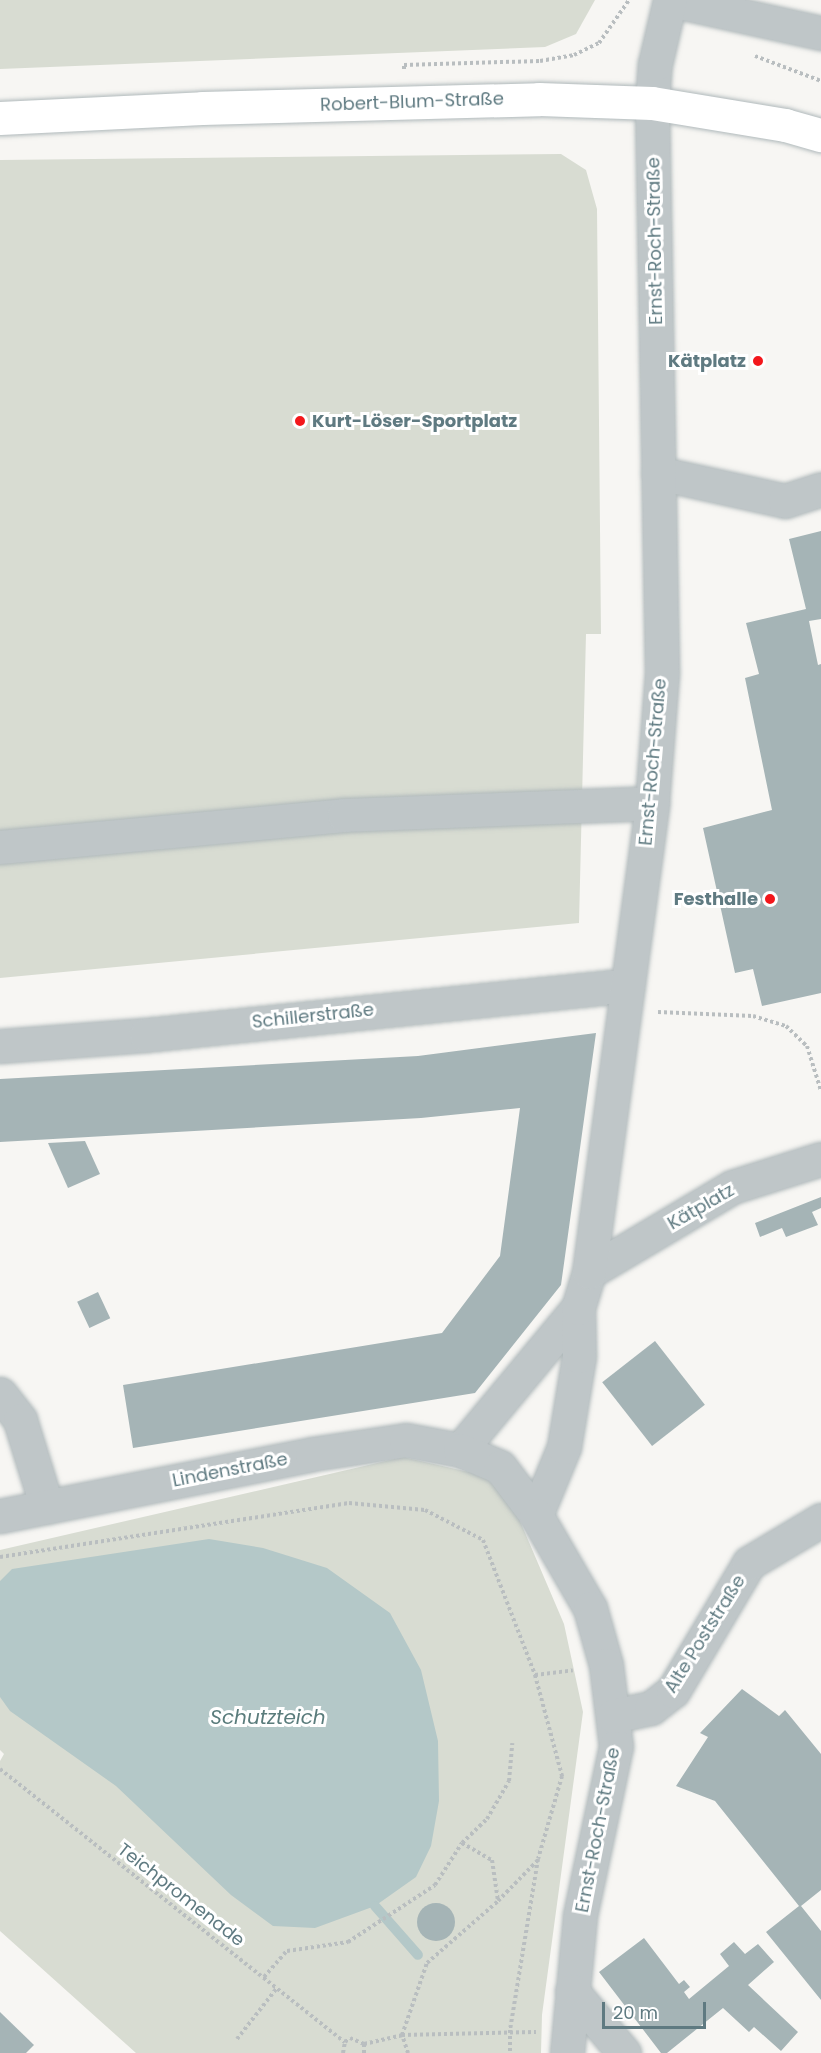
<!DOCTYPE html>
<html>
<head>
<meta charset="utf-8">
<style>
  body { margin:0 }
  #map { position:relative; width:821px; height:2053px; overflow:hidden; background:#f7f6f3; font-family:Poppins,sans-serif }
  div>[style] { position:absolute }
  .green>* { inset:0; background:#d8dcd2 }
  .water>* { inset:0; background:#b4c8c8 }
  .stream>* { height:10px; margin:-5px; padding:0 5px; transform-origin:5px; border-radius:5px; background:#b4c8c8 }
  .building>* { inset:0; background:#a5b4b6; transform-origin:0 0 }
  .round { border-radius:50% }
  .path>* { height:4px; margin-top:-2px; transform-origin:0; background:repeating-linear-gradient(90deg,#b9bec0 0 3px,transparent 0 6px) }
  .roads { filter:drop-shadow(0 0 2px #b0b9bb) drop-shadow(0 0 2px #b0b9bb) }
  .minor>* { height:33px; margin:-16.5px; padding:0 16.5px; transform-origin:16.5px; border-radius:16.5px; background:#bfc6c8 }
  .major>* { height:33px; margin:-16.5px; padding:0 16.5px; transform-origin:16.5px; border-radius:16.5px; background:#fff }
  .dots>* { width:16px; height:16px; translate:-50% -50%; box-sizing:border-box; border:3px solid #fff; border-radius:50% }
  span { translate:-50% -50%; white-space:nowrap; text-align:center; line-height:1.15; -webkit-text-stroke:6px #fff; paint-order:stroke }
  .street-label { font-size:18px; color:#5f7a81 }
  .poi-label { font-size:18px; color:#5f7a81; font-weight:700 }
  .right { translate:-100% -50%; text-align:right }
  .left { translate:0 -50%; text-align:left }
  .water-label { font-size:20px; color:#5a7c7c; font-style:italic }
  .scale { position:absolute; left:602px; top:2002px; width:104px; height:27px; box-sizing:border-box; border:3px solid #5f7a81; border-top:0; padding-left:8px; font-size:18px; line-height:21px; white-space:nowrap; color:#5f7a81; -webkit-text-stroke:4px #fff; paint-order:stroke }
</style>
</head>
<body>
<div id="map">
  <div class="green">
    <i style="clip-path:polygon(0 0,595px 0,576px 34px,545px 47px,0 69px)"></i>
    <i style="clip-path:polygon(561px 154px,586px 170px,597px 209px,601px 634px,586px 634px,579px 923px,0 978px,0 160px)"></i>
    <i style="clip-path:polygon(403px 1457px,482px 1475px,511px 1500px,564px 1624px,583px 1712px,542px 2015px,541px 2053px,136px 2053px,0 1931px,0 1761px,4px 1754px,0 1750px,0 1550px)"></i>
  </div>
  <div class="water">
    <i style="clip-path:polygon(209px 1539px,263px 1548px,327px 1568px,390px 1613px,421px 1670px,438px 1741px,439px 1801px,431px 1846px,416px 1877px,375px 1906px,315px 1928px,273px 1926px,231px 1895px,116px 1786px,10px 1711px,0 1697px,0 1581px,12px 1569px)"></i>
  </div>
  <div class="stream">
    <i style="left:375px;top:1906px;width:65px;rotate:48.7deg"></i>
  </div>
  <div class="building">
    <i style="clip-path:polygon(821px 531px,821px 619px,809px 621px,818px 665px,821px 664px,821px 993px,762px 1006px,753px 969px,735px 973px,703px 828px,772px 810px,745px 678px,759px 674px,746px 623px,806px 609px,789px 539px)"></i>
    <i style="clip-path:polygon(596px 1033px,561px 1285px,475px 1393px,133px 1448px,123px 1385px,442px 1333px,500px 1256px,520px 1108px,421px 1118px,0 1142px,0 1079px,418px 1056px)"></i>
    <i style="clip-path:polygon(85px 1141px,100px 1174px,68px 1188px,48px 1143px)"></i>
    <i style="clip-path:polygon(821px 1197px,821px 1208px,812px 1212px,818px 1225px,786px 1237px,782px 1228px,760px 1237px,755px 1223px)"></i>
    <i style="left:98px;top:1292px;width:29px;height:23px;rotate:65deg"></i>
    <i style="left:655px;top:1341px;width:81px;height:67px;rotate:52deg"></i>
    <i style="clip-path:polygon(742px 1689px,779px 1716px,785px 1710px,821px 1754px,821px 1890px,801px 1906px,821px 1931px,821px 2000px,766px 1932px,799px 1906px,715px 1801px,676px 1786px,708px 1737px,700px 1733px)"></i>
    <i class="round" style="left:417px;top:1903px;width:38px;height:38px"></i>
    <i style="clip-path:polygon(644px 1938px,679px 1984px,684px 1980px,690px 1987px,684px 1992px,689px 1999px,729px 1966px,720px 1954px,734px 1942px,745px 1954px,758px 1944px,774px 1962px,748px 1985px,798px 2032px,781px 2051px,754px 2027px,749px 2032px,723px 2008px,667px 2053px,661px 2053px,599px 1972px)"></i>
    <i style="clip-path:polygon(0 2012px,34px 2045px,26px 2053px,0 2053px)"></i>
  </div>
  <div class="path">
    <i style="left:755px;top:56px;width:71px;rotate:20.7deg"></i>
    <i style="left:404px;top:69px;width:4px;rotate:-90deg"></i>
    <i style="left:404px;top:65px;width:136px;rotate:-1.7deg"></i>
    <i style="left:540px;top:61px;width:35px;rotate:-10deg"></i>
    <i style="left:574px;top:55px;width:28px;rotate:-26deg"></i>
    <i style="left:599px;top:43px;width:52px;rotate:-55.1deg"></i>
    <i style="left:658px;top:1012px;width:95px;rotate:2.4deg"></i>
    <i style="left:753px;top:1016px;width:34px;rotate:17deg"></i>
    <i style="left:786px;top:1026px;width:29px;rotate:44deg"></i>
    <i style="left:807px;top:1046px;width:47px;rotate:72.7deg"></i>
    <i style="left:0;top:1557px;width:353px;rotate:-8.8deg"></i>
    <i style="left:349px;top:1503px;width:76px;rotate:5.3deg"></i>
    <i style="left:425px;top:1510px;width:65px;rotate:27.3deg"></i>
    <i style="left:483px;top:1540px;width:145px;rotate:68.9deg"></i>
    <i style="left:535px;top:1675px;width:105px;rotate:75deg"></i>
    <i style="left:562px;top:1776px;width:86px;rotate:106.1deg"></i>
    <i style="left:538px;top:1859px;width:173px;rotate:99.3deg"></i>
    <i style="left:510px;top:2030px;width:23px;rotate:90deg"></i>
    <i style="left:535px;top:1675px;width:38px;rotate:-7deg"></i>
    <i style="left:0;top:1769px;width:440px;rotate:38.4deg"></i>
    <i style="left:462px;top:1843px;width:34px;rotate:30deg"></i>
    <i style="left:492px;top:1860px;width:41px;rotate:81.7deg"></i>
    <i style="left:264px;top:1977px;width:35px;rotate:-49deg"></i>
    <i style="left:287px;top:1951px;width:62px;rotate:-8.4deg"></i>
    <i style="left:348px;top:1942px;width:104px;rotate:-33.2deg"></i>
    <i style="left:435px;top:1885px;width:50px;rotate:-57.3deg"></i>
    <i style="left:462px;top:1843px;width:35px;rotate:-44deg"></i>
    <i style="left:487px;top:1819px;width:44px;rotate:-59.9deg"></i>
    <i style="left:509px;top:1781px;width:38px;rotate:-85deg"></i>
    <i style="left:237px;top:2039px;width:65px;rotate:-51.9deg"></i>
    <i style="left:364px;top:2044px;width:39px;rotate:-13deg"></i>
    <i style="left:402px;top:2035px;width:134px;rotate:-1.3deg"></i>
    <i style="left:343px;top:2053px;width:11px;rotate:-80deg"></i>
    <i style="left:345px;top:2042px;width:6px;rotate:-39deg"></i>
    <i style="left:350px;top:2038px;width:15px;rotate:23deg"></i>
    <i style="left:364px;top:2044px;width:9px;rotate:90deg"></i>
    <i style="left:408px;top:2053px;width:19px;rotate:-108deg"></i>
    <i style="left:402px;top:2035px;width:76px;rotate:-70.9deg"></i>
    <i style="left:427px;top:1963px;width:94px;rotate:-41.1deg"></i>
    <i style="left:498px;top:1901px;width:57px;rotate:-45.7deg"></i>
  </div>
  <div class="roads">
    <div class="minor">
      <i style="left:670px;top:0;width:155px;rotate:12.3deg"></i>
      <i style="left:658px;top:473px;width:130px;rotate:12.4deg"></i>
      <i style="left:785px;top:501px;width:38px;rotate:-18deg"></i>
      <i style="left:0;top:847px;width:345px;rotate:-5.3deg"></i>
      <i style="left:344px;top:815px;width:308px;rotate:-2.2deg"></i>
      <i style="left:0;top:1046px;width:146px;rotate:-4.3deg"></i>
      <i style="left:146px;top:1035px;width:484px;rotate:-5.9deg"></i>
      <i style="left:589px;top:1272px;width:166px;rotate:-30.7deg"></i>
      <i style="left:732px;top:1187px;width:93px;rotate:-17.5deg"></i>
      <i style="left:0;top:1394px;width:33px;rotate:52deg"></i>
      <i style="left:20px;top:1420px;width:91px;rotate:72.8deg"></i>
      <i style="left:460px;top:1450px;width:185px;rotate:-50.3deg"></i>
      <i style="left:536px;top:1515px;width:74px;rotate:-67.6deg"></i>
      <i style="left:564px;top:1447px;width:92px;rotate:-80.6deg"></i>
      <i style="left:579px;top:1356px;width:48px;rotate:-91.2deg"></i>
      <i style="left:578px;top:1308px;width:38px;rotate:-73deg"></i>
      <i style="left:589px;top:1272px;width:473px;rotate:-82.3deg"></i>
      <i style="left:652px;top:803px;width:131px;rotate:-85.6deg"></i>
      <i style="left:662px;top:672px;width:569px;rotate:-91.01deg"></i>
      <i style="left:652px;top:103px;width:39px;rotate:-86deg"></i>
      <i style="left:655px;top:64px;width:66px;rotate:-76.8deg"></i>
      <i style="left:0;top:1516px;width:318px;rotate:-11.2deg"></i>
      <i style="left:312px;top:1454px;width:95px;rotate:-8.5deg"></i>
      <i style="left:406px;top:1440px;width:55px;rotate:10.5deg"></i>
      <i style="left:460px;top:1450px;width:43px;rotate:23deg"></i>
      <i style="left:500px;top:1467px;width:60px;rotate:53.1deg"></i>
      <i style="left:536px;top:1515px;width:108px;rotate:59.9deg"></i>
      <i style="left:590px;top:1608px;width:59px;rotate:74.3deg"></i>
      <i style="left:606px;top:1665px;width:82px;rotate:83deg"></i>
      <i style="left:616px;top:1746px;width:174px;rotate:102deg"></i>
      <i style="left:580px;top:1916px;width:138px;rotate:95.4deg"></i>
      <i style="left:613px;top:1716px;width:39px;rotate:-12deg"></i>
      <i style="left:651px;top:1708px;width:28px;rotate:-38deg"></i>
      <i style="left:673px;top:1691px;width:149px;rotate:-59.3deg"></i>
      <i style="left:749px;top:1563px;width:84px;rotate:-30.8deg"></i>
      <i style="left:572px;top:1991px;width:81px;rotate:50deg"></i>
    </div>
    <div class="major">
      <i style="left:0;top:118px;width:202px;rotate:-2.8deg"></i>
      <i style="left:202px;top:108px;width:337px;rotate:-1.5deg"></i>
      <i style="left:539px;top:99px;width:113px;rotate:2deg"></i>
      <i style="left:652px;top:103px;width:135px;rotate:9.4deg"></i>
      <i style="left:785px;top:125px;width:37px;rotate:16deg"></i>
    </div>
  </div>
  <div class="dots">
    <i style="left:758px;top:361px;background:#f3171b"></i>
    <i style="left:300px;top:421px;background:#f3171b"></i>
    <i style="left:770px;top:899px;background:#f3171b"></i>
  </div>
  <div class="street-label">
    <span style="left:412px;top:102px;rotate:-2deg">Robert-Blum-Straße</span>
    <span style="left:655px;top:241px;rotate:-91deg">Ernst-Roch-Straße</span>
    <span style="left:653px;top:762px;rotate:-85deg">Ernst-Roch-Straße</span>
    <span style="left:313px;top:1016px;rotate:-6deg">Schillerstraße</span>
    <span style="left:701px;top:1207px;rotate:-30deg">Kätplatz</span>
    <span style="left:230px;top:1470px;rotate:-11deg">Lindenstraße</span>
    <span style="left:705px;top:1634px;rotate:-58deg">Alte Poststraße</span>
    <span style="left:598px;top:1830px;rotate:-79deg">Ernst-Roch-Straße</span>
    <span style="left:181px;top:1895px;rotate:38deg">Teichpromenade</span>
  </div>
  <div class="poi-label">
    <span class="right" style="left:746px;top:361px">Kätplatz</span>
    <span class="left" style="left:312px;top:421px">Kurt-Löser-Sportplatz</span>
    <span class="right" style="left:758px;top:899px">Festhalle</span>
  </div>
  <div class="water-label">
    <span style="left:268px;top:1717px">Schutzteich</span>
  </div>
  <div class="scale">20 m</div>
</div>
</body>
</html>
